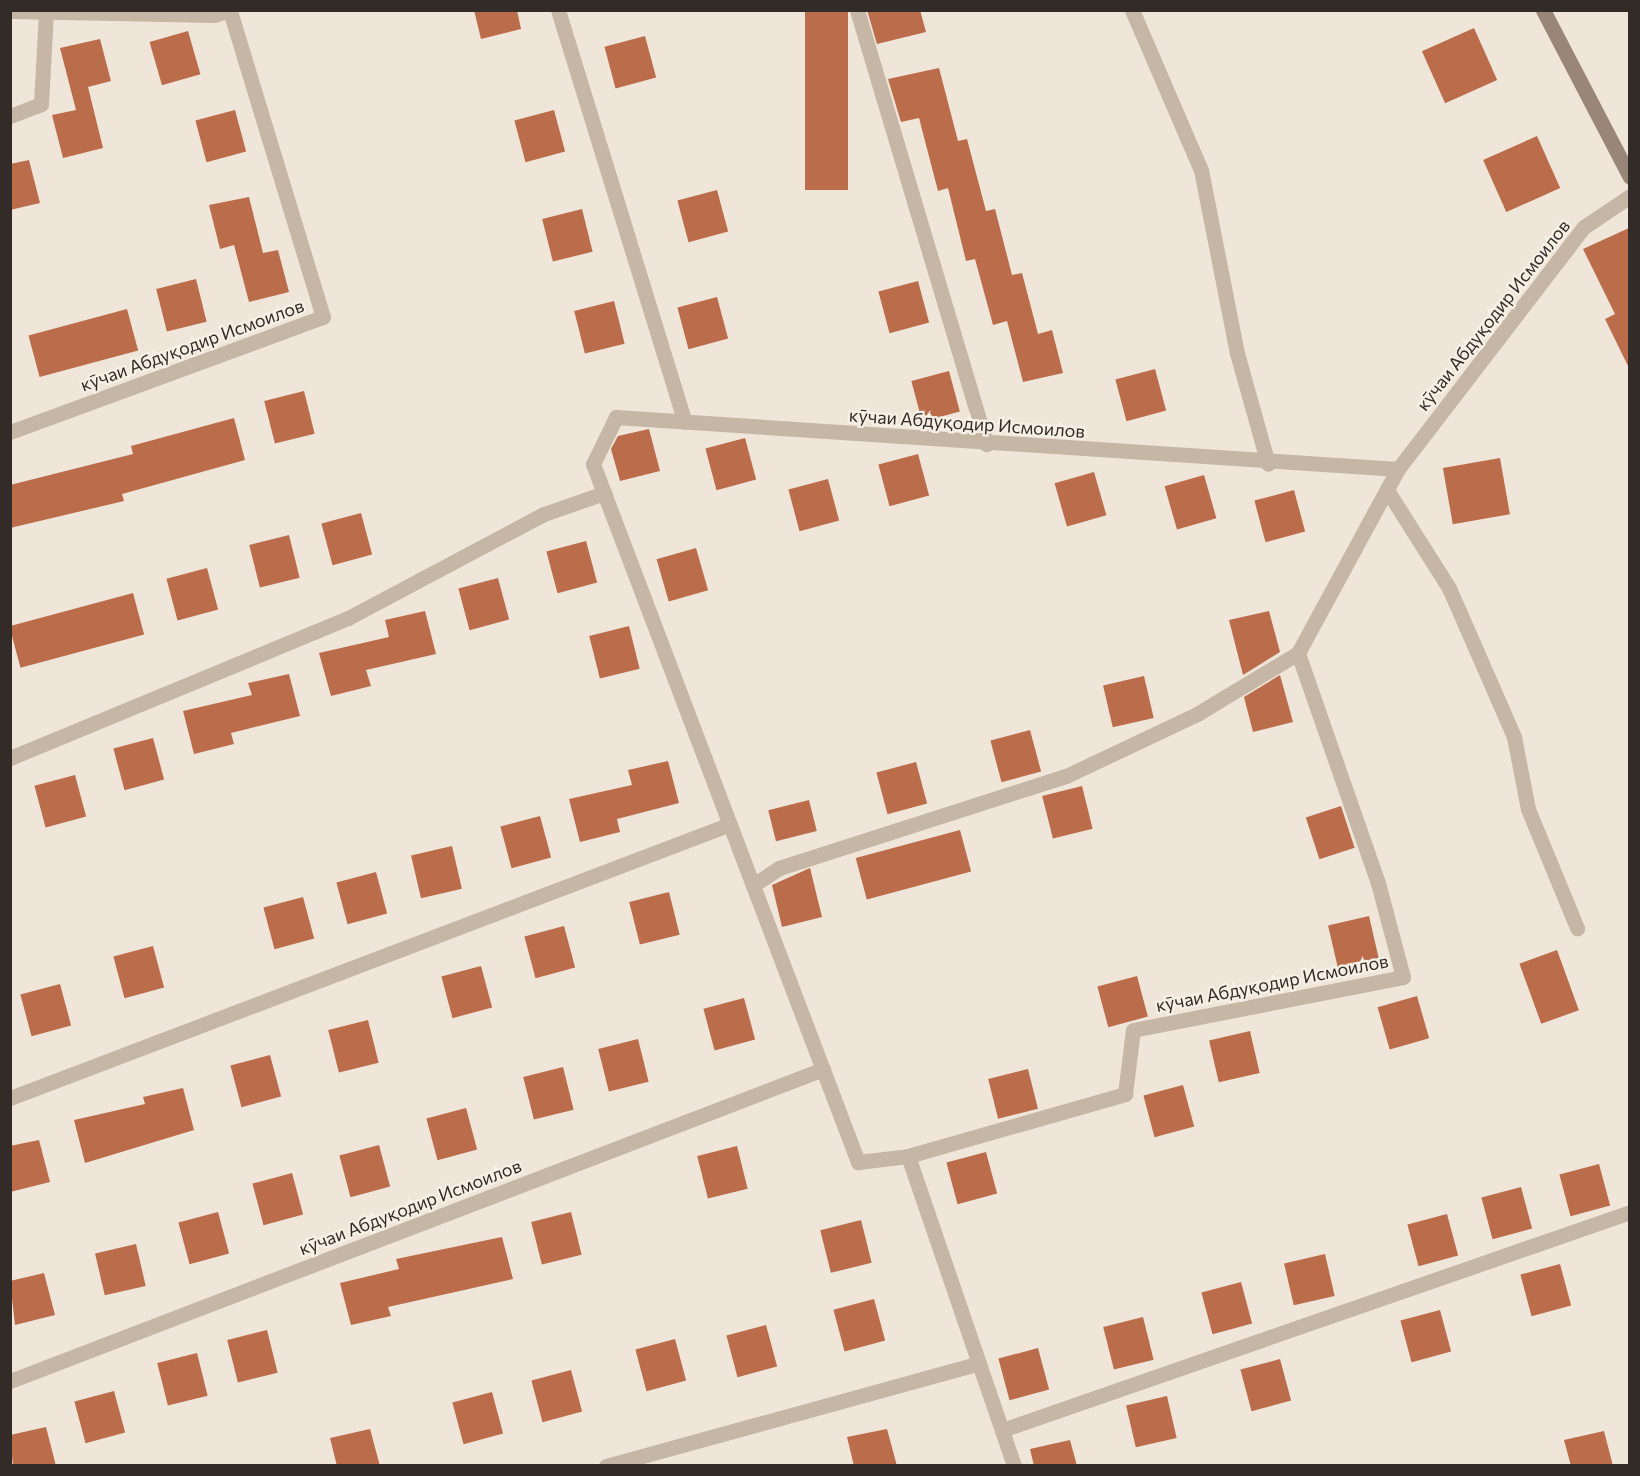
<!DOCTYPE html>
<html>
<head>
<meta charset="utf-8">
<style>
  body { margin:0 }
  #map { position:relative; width:1640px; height:1476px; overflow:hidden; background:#efe6d9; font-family:Commissioner,sans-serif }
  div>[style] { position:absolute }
  .building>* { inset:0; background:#bb6c4b; transform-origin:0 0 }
  .street>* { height:15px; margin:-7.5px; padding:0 7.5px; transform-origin:7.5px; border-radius:7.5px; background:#c5b6a6 }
  .secondary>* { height:15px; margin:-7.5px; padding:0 7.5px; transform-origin:7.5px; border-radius:7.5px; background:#998678 }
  span { translate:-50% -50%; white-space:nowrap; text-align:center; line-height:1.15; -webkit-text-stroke:4.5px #f7f0e5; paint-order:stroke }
  .street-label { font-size:18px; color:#322b27 }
  .frame { position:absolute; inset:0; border:12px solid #322b27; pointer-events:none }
</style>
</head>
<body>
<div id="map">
  <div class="building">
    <i style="clip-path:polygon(474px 10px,517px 10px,521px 29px,481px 39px)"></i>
    <i style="left:805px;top:10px;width:43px;height:180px"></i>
    <i style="clip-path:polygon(867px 10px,920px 10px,926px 32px,877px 44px)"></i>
    <i style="left:1474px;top:28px;width:57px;height:57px;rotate:66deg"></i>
    <i style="left:188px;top:31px;width:45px;height:40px;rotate:74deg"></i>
    <i style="left:645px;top:36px;width:43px;height:42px;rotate:75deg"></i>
    <i style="clip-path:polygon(100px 39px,111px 81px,88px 87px,103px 148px,63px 158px,52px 115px,76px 110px,60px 48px)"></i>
    <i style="clip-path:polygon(939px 68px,958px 141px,967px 139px,986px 211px,995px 209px,1012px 275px,1022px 273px,1038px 334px,1052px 330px,1063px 373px,1023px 382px,1007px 321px,993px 325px,975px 259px,966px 261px,948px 188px,938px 191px,919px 118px,901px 122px,888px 79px)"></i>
    <i style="left:235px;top:110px;width:43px;height:41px;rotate:75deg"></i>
    <i style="left:554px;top:110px;width:43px;height:41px;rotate:75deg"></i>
    <i style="left:1537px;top:136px;width:57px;height:59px;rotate:66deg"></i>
    <i style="clip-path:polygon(29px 160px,40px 203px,10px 210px,10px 164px)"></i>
    <i style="left:717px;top:190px;width:43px;height:41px;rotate:75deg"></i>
    <i style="clip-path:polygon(249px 197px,263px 253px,278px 250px,289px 292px,249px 302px,234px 245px,220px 249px,209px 205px)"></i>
    <i style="left:582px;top:209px;width:44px;height:41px;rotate:76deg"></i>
    <i style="clip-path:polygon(1629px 228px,1629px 368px,1605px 319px,1615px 314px,1583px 249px)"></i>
    <i style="left:196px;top:279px;width:44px;height:41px;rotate:76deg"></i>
    <i style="left:918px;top:281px;width:43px;height:41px;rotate:75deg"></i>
    <i style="left:717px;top:297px;width:43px;height:41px;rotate:75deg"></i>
    <i style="left:614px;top:301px;width:44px;height:41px;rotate:76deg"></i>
    <i style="left:127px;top:309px;width:43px;height:102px;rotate:75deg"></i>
    <i style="left:1155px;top:369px;width:43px;height:41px;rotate:75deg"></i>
    <i style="left:949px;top:371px;width:42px;height:39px;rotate:75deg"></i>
    <i style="left:304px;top:391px;width:44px;height:41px;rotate:76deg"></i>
    <i style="clip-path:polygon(234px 418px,245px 460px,122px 494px,124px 501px,10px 528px,10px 485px,133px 454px,131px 446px)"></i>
    <i style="clip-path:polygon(649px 429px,660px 471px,620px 481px,611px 449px,618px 436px)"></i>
    <i style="left:745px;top:438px;width:43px;height:41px;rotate:75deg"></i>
    <i style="left:918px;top:454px;width:43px;height:41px;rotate:75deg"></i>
    <i style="left:1500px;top:458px;width:57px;height:58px;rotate:80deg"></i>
    <i style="left:1094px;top:472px;width:45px;height:41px;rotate:74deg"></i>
    <i style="left:1204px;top:475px;width:45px;height:41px;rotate:74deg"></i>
    <i style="left:828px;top:479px;width:43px;height:41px;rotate:75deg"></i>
    <i style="left:1294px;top:490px;width:43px;height:41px;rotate:75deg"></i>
    <i style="left:361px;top:513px;width:43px;height:41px;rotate:75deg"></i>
    <i style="left:289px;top:535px;width:44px;height:41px;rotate:76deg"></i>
    <i style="left:586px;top:541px;width:43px;height:41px;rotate:75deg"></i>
    <i style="left:696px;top:548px;width:44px;height:41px;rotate:74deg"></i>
    <i style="left:207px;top:568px;width:43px;height:42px;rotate:75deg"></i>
    <i style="left:498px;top:578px;width:43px;height:41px;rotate:75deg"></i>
    <i style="left:133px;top:593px;width:43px;height:128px;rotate:75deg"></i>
    <i style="clip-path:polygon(425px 611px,436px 654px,366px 670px,371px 686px,331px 696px,319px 653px,389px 637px,385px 620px)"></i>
    <i style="clip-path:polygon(1269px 611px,1280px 652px,1243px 675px,1229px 620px)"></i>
    <i style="left:629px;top:626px;width:44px;height:41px;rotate:76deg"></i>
    <i style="clip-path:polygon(289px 674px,300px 716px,231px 733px,234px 744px,194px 754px,183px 711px,252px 695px,248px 683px)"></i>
    <i style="clip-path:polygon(1280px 675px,1293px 722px,1253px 732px,1244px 697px)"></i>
    <i style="left:1144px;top:676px;width:43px;height:42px;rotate:77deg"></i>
    <i style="left:1030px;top:730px;width:43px;height:41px;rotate:75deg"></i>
    <i style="left:153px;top:738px;width:43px;height:41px;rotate:75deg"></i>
    <i style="clip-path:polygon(668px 761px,679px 803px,617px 819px,620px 832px,580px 842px,569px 799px,632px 785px,628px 770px)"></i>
    <i style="left:916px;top:762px;width:43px;height:41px;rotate:75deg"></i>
    <i style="left:75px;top:775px;width:43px;height:42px;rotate:75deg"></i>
    <i style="left:1082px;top:786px;width:44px;height:41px;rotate:76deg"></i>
    <i style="left:809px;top:800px;width:32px;height:42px;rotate:76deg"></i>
    <i style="left:1341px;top:806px;width:44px;height:37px;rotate:72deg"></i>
    <i style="left:540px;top:816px;width:43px;height:41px;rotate:75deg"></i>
    <i style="left:960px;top:830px;width:43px;height:108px;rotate:75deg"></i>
    <i style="left:452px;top:846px;width:44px;height:42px;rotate:77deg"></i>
    <i style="clip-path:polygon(810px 868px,822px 917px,782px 927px,772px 885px)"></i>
    <i style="left:376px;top:872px;width:43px;height:41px;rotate:75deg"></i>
    <i style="left:669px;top:892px;width:44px;height:41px;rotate:76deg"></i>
    <i style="left:303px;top:897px;width:43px;height:41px;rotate:75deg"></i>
    <i style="left:1369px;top:916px;width:43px;height:42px;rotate:77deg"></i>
    <i style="left:564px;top:926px;width:43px;height:41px;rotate:75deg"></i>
    <i style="left:153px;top:946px;width:43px;height:41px;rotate:75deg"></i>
    <i style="left:1557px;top:950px;width:64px;height:40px;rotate:70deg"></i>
    <i style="left:481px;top:966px;width:43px;height:41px;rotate:75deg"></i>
    <i style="left:1137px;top:976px;width:42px;height:41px;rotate:75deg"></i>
    <i style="left:60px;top:984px;width:43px;height:41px;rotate:75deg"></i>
    <i style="left:1417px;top:996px;width:44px;height:41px;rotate:74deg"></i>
    <i style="left:744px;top:998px;width:43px;height:42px;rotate:75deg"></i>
    <i style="left:368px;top:1020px;width:44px;height:41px;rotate:76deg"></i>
    <i style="left:1250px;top:1031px;width:43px;height:42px;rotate:77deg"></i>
    <i style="left:638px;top:1039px;width:44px;height:41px;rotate:76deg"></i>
    <i style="left:270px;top:1055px;width:43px;height:41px;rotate:75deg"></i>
    <i style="left:563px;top:1067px;width:44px;height:41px;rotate:76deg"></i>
    <i style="left:1028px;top:1069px;width:41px;height:41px;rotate:76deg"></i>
    <i style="left:1183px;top:1085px;width:43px;height:41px;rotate:75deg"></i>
    <i style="clip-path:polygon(183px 1088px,194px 1130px,85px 1163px,74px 1120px,145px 1104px,143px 1097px)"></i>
    <i style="left:466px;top:1108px;width:43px;height:41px;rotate:75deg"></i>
    <i style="clip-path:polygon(39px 1140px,50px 1182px,10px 1192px,10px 1146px)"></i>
    <i style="left:379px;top:1145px;width:43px;height:41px;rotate:75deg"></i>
    <i style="left:737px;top:1146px;width:44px;height:41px;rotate:76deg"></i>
    <i style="left:986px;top:1152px;width:43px;height:41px;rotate:75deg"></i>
    <i style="left:1599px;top:1164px;width:43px;height:41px;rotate:75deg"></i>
    <i style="left:292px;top:1173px;width:43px;height:41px;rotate:75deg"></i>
    <i style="left:1521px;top:1187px;width:43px;height:41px;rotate:75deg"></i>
    <i style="left:218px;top:1212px;width:43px;height:41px;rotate:75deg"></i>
    <i style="left:571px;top:1212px;width:44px;height:41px;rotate:76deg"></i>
    <i style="left:1447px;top:1214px;width:43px;height:41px;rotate:75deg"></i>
    <i style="left:861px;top:1220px;width:44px;height:42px;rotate:76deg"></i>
    <i style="clip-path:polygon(502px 1237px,513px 1279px,388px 1307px,391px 1316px,351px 1325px,340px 1283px,399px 1269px,396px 1259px)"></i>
    <i style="left:136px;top:1244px;width:43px;height:42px;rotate:77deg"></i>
    <i style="left:1325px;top:1254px;width:43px;height:42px;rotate:77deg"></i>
    <i style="left:1560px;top:1264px;width:43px;height:41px;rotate:75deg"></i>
    <i style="clip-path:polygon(44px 1273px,55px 1315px,15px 1325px,10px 1281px)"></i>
    <i style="left:1241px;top:1282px;width:43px;height:41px;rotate:75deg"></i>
    <i style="left:874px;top:1299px;width:43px;height:42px;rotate:75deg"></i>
    <i style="left:1440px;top:1310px;width:43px;height:41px;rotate:75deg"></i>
    <i style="left:1143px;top:1317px;width:44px;height:41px;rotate:76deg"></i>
    <i style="left:766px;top:1325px;width:43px;height:41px;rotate:75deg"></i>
    <i style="left:267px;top:1330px;width:44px;height:41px;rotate:76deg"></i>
    <i style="left:675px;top:1339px;width:43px;height:41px;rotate:75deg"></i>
    <i style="left:1038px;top:1348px;width:43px;height:41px;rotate:75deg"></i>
    <i style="left:197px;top:1353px;width:44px;height:41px;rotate:76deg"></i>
    <i style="left:1280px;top:1359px;width:43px;height:41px;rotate:75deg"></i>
    <i style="left:571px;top:1370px;width:43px;height:41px;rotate:75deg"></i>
    <i style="left:114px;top:1391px;width:43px;height:41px;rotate:75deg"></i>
    <i style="left:492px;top:1392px;width:43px;height:41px;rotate:75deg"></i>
    <i style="left:1167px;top:1396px;width:43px;height:42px;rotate:77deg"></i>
    <i style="clip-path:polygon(46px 1427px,56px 1466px,13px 1466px,10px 1435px)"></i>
    <i style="clip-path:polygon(370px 1429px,380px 1466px,337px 1466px,330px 1438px)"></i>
    <i style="clip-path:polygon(887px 1429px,897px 1466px,854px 1466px,847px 1437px)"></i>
    <i style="clip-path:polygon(1604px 1431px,1613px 1466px,1571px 1466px,1564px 1440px)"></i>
    <i style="clip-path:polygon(1070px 1440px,1077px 1466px,1034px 1466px,1030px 1449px)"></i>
  </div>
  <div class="street">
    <i style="left:558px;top:10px;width:431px;rotate:72.9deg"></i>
    <i style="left:857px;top:10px;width:453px;rotate:73.4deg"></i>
    <i style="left:1132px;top:10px;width:174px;rotate:66.7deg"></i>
    <i style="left:1201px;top:170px;width:187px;rotate:78.9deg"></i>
    <i style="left:1237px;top:353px;width:115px;rotate:74.4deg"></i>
    <i style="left:10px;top:11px;width:204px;rotate:1.1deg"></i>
    <i style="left:214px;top:15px;width:16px;rotate:-18deg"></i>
    <i style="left:10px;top:116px;width:33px;rotate:-21deg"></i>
    <i style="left:41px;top:104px;width:93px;rotate:-86.9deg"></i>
    <i style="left:10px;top:432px;width:333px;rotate:-20.2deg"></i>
    <i style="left:323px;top:317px;width:321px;rotate:-106.9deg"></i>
    <i style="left:1398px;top:469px;width:784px;rotate:-176.2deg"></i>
    <i style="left:616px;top:417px;width:52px;rotate:116.1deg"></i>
    <i style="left:593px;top:464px;width:747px;rotate:69.21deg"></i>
    <i style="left:858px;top:1162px;width:50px;rotate:-6.8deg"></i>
    <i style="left:908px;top:1156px;width:226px;rotate:-15.9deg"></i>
    <i style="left:1125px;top:1094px;width:64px;rotate:-82.9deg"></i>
    <i style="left:1133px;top:1030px;width:275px;rotate:-11.1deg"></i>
    <i style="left:1403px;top:977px;width:97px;rotate:-104.9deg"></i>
    <i style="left:1378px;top:883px;width:244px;rotate:-109.2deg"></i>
    <i style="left:1298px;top:653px;width:209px;rotate:-61.5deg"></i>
    <i style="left:1398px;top:469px;width:305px;rotate:-52.5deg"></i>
    <i style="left:1584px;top:227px;width:55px;rotate:-34deg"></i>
    <i style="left:1387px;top:490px;width:116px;rotate:57.7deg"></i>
    <i style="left:1449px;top:588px;width:163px;rotate:66.4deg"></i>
    <i style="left:1514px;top:737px;width:73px;rotate:79deg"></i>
    <i style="left:1528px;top:809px;width:129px;rotate:67.6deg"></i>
    <i style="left:10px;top:758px;width:366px;rotate:-22.5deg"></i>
    <i style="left:348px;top:618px;width:222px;rotate:-28deg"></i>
    <i style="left:544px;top:514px;width:64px;rotate:-19.3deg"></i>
    <i style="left:753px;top:885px;width:31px;rotate:-33deg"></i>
    <i style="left:779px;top:868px;width:301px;rotate:-17.8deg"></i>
    <i style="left:1066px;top:776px;width:145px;rotate:-25.3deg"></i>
    <i style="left:1197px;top:714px;width:118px;rotate:-31.1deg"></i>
    <i style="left:10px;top:1098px;width:770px;rotate:-20.83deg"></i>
    <i style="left:908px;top:1156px;width:328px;rotate:71.1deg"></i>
    <i style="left:10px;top:1381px;width:871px;rotate:-20.99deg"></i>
    <i style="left:1002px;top:1430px;width:665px;rotate:-19.14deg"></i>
    <i style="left:606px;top:1466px;width:387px;rotate:-15.4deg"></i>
  </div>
  <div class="secondary">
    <i style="left:1543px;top:10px;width:188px;rotate:62.5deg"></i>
  </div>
  <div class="street-label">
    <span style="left:1493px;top:315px;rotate:-52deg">кӯчаи Абдуқодир Исмоилов</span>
    <span style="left:192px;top:345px;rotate:-20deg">кӯчаи Абдуқодир Исмоилов</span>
    <span style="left:967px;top:423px;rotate:4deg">кӯчаи Абдуқодир Исмоилов</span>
    <span style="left:1272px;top:983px;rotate:-11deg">кӯчаи Абдуқодир Исмоилов</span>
    <span style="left:410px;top:1207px;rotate:-21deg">кӯчаи Абдуқодир Исмоилов</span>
  </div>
  <div class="frame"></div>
</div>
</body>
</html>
